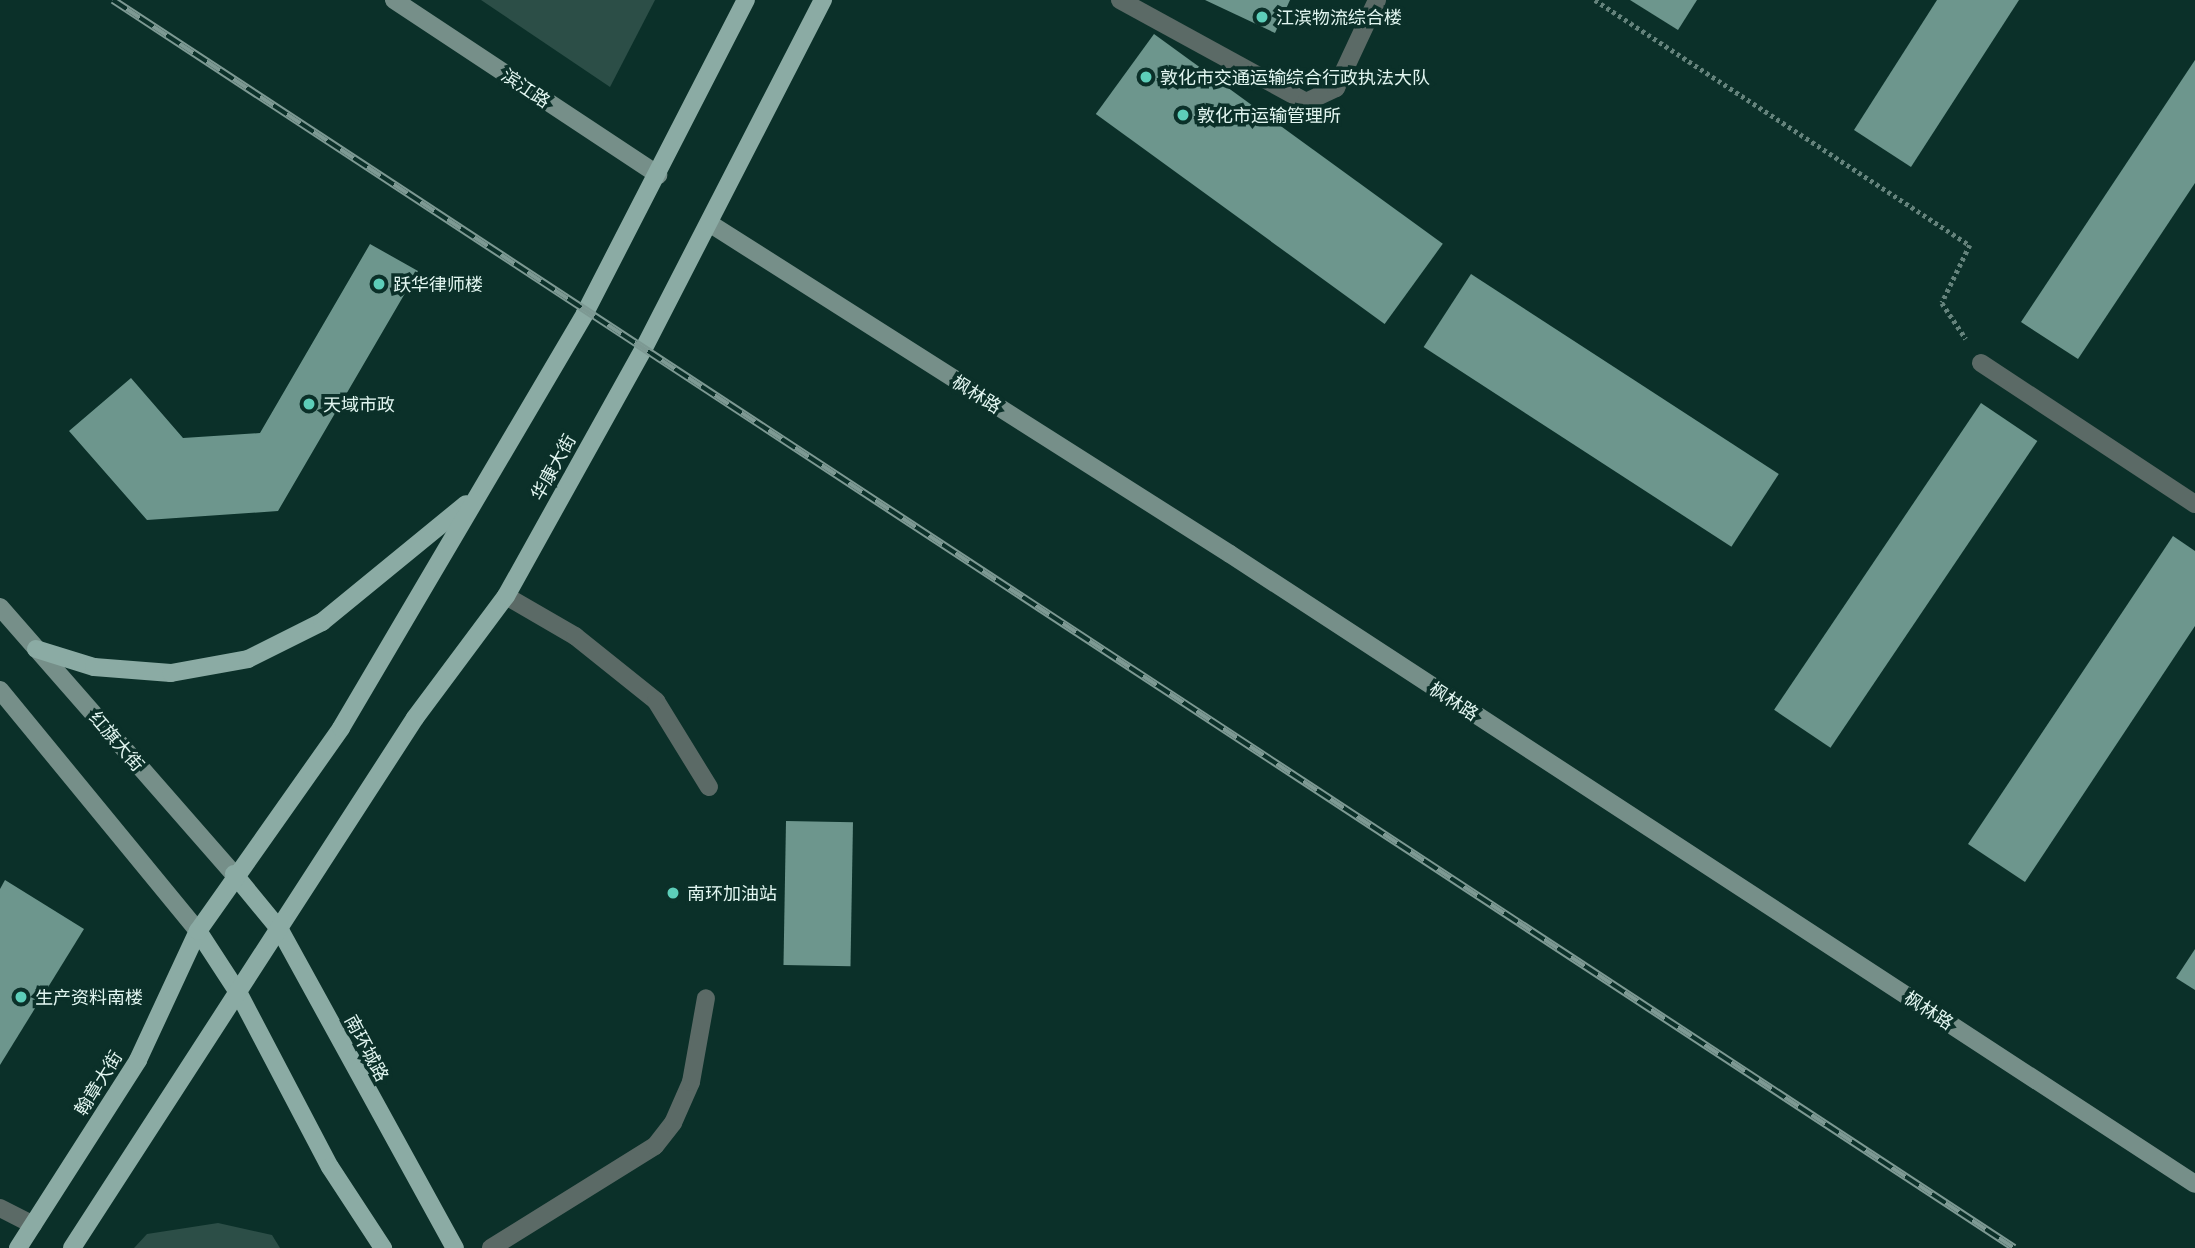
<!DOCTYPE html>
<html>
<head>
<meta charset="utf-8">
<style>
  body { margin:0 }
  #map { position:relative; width:2195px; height:1248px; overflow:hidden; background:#0b3029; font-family:"Noto Sans","Noto Sans SC",sans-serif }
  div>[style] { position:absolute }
  .green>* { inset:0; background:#2c4e47 }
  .building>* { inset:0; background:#6d968d; transform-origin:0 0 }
  .path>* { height:4.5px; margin-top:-2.25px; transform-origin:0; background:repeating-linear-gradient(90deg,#65837c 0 3.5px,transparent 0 7px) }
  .lane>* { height:18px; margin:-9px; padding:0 9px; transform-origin:9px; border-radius:9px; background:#5b6a66 }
  .street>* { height:18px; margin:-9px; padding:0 9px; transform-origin:9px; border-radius:9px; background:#5b6a66 }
  .secondary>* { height:18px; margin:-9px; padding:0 9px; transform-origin:9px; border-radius:9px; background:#768f89 }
  .primary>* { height:18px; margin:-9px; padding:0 9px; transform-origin:9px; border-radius:9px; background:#8baba4 }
  .rail>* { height:8px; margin-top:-4px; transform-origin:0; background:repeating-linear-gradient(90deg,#0b3029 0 16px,#7d9993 0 32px); box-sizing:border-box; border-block:2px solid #7d9993 }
  .dots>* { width:19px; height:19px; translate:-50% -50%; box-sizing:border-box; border:4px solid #0b3029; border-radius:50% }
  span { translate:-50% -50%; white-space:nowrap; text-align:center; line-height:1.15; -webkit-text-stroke:7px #0b3029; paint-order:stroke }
  .poi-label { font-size:18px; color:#e2f6f1 }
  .left { translate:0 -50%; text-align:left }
  .street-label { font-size:18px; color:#e2f6f1 }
</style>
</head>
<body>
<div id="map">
  <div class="green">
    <i style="clip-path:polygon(481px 0,655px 0,610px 87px)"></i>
    <i style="clip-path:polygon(218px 1223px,272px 1235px,280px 1248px,134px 1248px,147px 1234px)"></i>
  </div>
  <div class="building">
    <i style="clip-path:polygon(1205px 0,1290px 0,1275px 33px)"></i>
    <i style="clip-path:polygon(1630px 0,1697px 0,1678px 30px)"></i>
    <i style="clip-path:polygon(1937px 0,2019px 0,1911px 167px,1854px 130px)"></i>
    <i style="left:1154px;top:34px;width:357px;height:99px;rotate:36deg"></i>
    <i style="clip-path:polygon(2195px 60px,2195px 183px,2078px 359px,2021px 322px)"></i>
    <i style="clip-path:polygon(370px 244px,418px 271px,278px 511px,147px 520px,69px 431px,131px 378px,183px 438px,260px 433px)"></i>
    <i style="left:1471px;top:274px;width:367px;height:87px;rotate:33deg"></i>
    <i style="left:1981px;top:403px;width:68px;height:370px;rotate:34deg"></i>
    <i style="clip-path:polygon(2173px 536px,2195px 551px,2195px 626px,2025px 882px,1968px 844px)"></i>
    <i style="left:786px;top:821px;width:67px;height:144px;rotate:1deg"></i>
    <i style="clip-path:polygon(5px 880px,84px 929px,0 1065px,0 889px)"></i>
    <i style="clip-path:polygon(2195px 949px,2195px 990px,2176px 978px)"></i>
  </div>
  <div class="path">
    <i style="left:1595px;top:0;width:448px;rotate:33.2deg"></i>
    <i style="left:1970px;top:245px;width:64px;rotate:115.8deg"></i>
    <i style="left:1942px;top:303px;width:43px;rotate:56.3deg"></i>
  </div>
  <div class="lane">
    <i style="left:506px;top:596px;width:80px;rotate:30.1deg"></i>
    <i style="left:575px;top:636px;width:104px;rotate:38.7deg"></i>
    <i style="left:656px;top:701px;width:101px;rotate:58.4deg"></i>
    <i style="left:491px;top:1248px;width:193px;rotate:-31.9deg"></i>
    <i style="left:655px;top:1146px;width:29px;rotate:-52deg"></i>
    <i style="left:673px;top:1123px;width:45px;rotate:-66.3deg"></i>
    <i style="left:691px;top:1082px;width:85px;rotate:-79.9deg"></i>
  </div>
  <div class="street">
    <i style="left:1120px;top:0;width:212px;rotate:28.7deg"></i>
    <i style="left:1306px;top:102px;width:33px;rotate:-25deg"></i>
    <i style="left:1336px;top:88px;width:97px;rotate:-65deg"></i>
    <i style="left:1981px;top:363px;width:256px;rotate:33.4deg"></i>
    <i style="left:0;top:1208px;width:37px;rotate:27deg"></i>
  </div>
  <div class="secondary">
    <i style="left:394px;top:0;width:317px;rotate:33.5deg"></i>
    <i style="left:709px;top:223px;width:617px;rotate:32.43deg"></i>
    <i style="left:1230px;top:554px;width:1152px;rotate:33.14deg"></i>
    <i style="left:0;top:607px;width:355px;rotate:48.8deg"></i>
    <i style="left:0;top:690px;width:312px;rotate:50.6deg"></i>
  </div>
  <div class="primary">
    <i style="left:36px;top:649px;width:61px;rotate:17.2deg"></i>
    <i style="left:94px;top:667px;width:77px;rotate:4.5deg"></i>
    <i style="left:171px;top:673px;width:78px;rotate:-10.3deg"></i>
    <i style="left:248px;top:659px;width:83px;rotate:-26.6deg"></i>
    <i style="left:322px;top:622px;width:186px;rotate:-39.3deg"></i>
    <i style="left:234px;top:874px;width:72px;rotate:50.6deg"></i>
    <i style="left:280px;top:930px;width:363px;rotate:61.2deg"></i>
    <i style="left:198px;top:931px;width:75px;rotate:56.9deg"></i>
    <i style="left:239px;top:994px;width:195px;rotate:62.3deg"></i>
    <i style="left:330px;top:1167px;width:97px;rotate:56.8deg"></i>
    <i style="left:18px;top:1248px;width:223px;rotate:-57.4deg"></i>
    <i style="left:138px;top:1060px;width:142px;rotate:-65.1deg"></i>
    <i style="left:198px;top:931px;width:248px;rotate:-54.8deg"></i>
    <i style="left:341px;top:728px;width:481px;rotate:-59.5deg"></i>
    <i style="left:585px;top:313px;width:352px;rotate:-62.8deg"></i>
    <i style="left:72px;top:1248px;width:631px;rotate:-57.09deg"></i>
    <i style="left:415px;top:718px;width:152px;rotate:-53.3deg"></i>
    <i style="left:506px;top:596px;width:282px;rotate:-60.9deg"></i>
    <i style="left:643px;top:350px;width:394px;rotate:-62.8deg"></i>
  </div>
  <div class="rail">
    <i style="left:113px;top:0;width:2274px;rotate:33.28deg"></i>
  </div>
  <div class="dots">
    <i style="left:1262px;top:17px;background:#5dceb9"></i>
    <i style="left:1146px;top:77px;background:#5dceb9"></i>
    <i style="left:1183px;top:115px;background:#5dceb9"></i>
    <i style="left:379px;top:284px;background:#5dceb9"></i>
    <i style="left:309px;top:404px;background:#5dceb9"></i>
    <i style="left:673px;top:893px;background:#5dceb9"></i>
    <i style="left:21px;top:997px;background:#5dceb9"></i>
  </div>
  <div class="poi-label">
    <span class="left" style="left:1276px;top:17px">江滨物流综合楼</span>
    <span class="left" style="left:1160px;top:77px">敦化市交通运输综合行政执法大队</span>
    <span class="left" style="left:1197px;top:115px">敦化市运输管理所</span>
    <span class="left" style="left:393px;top:284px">跃华律师楼</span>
    <span class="left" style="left:323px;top:404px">天域市政</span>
    <span class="left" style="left:687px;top:893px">南环加油站</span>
    <span class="left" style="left:35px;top:997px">生产资料南楼</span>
  </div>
  <div class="street-label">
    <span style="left:526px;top:88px;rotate:34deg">滨江路</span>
    <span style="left:977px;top:394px;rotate:32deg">枫林路</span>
    <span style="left:553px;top:467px;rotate:-61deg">华康大街</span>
    <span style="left:1454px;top:701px;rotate:33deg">枫林路</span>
    <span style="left:117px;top:741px;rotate:49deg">红旗大街</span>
    <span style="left:1929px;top:1010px;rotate:33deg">枫林路</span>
    <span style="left:367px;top:1048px;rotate:62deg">南环城路</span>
    <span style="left:98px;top:1083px;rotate:-58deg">翰章大街</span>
  </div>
</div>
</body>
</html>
